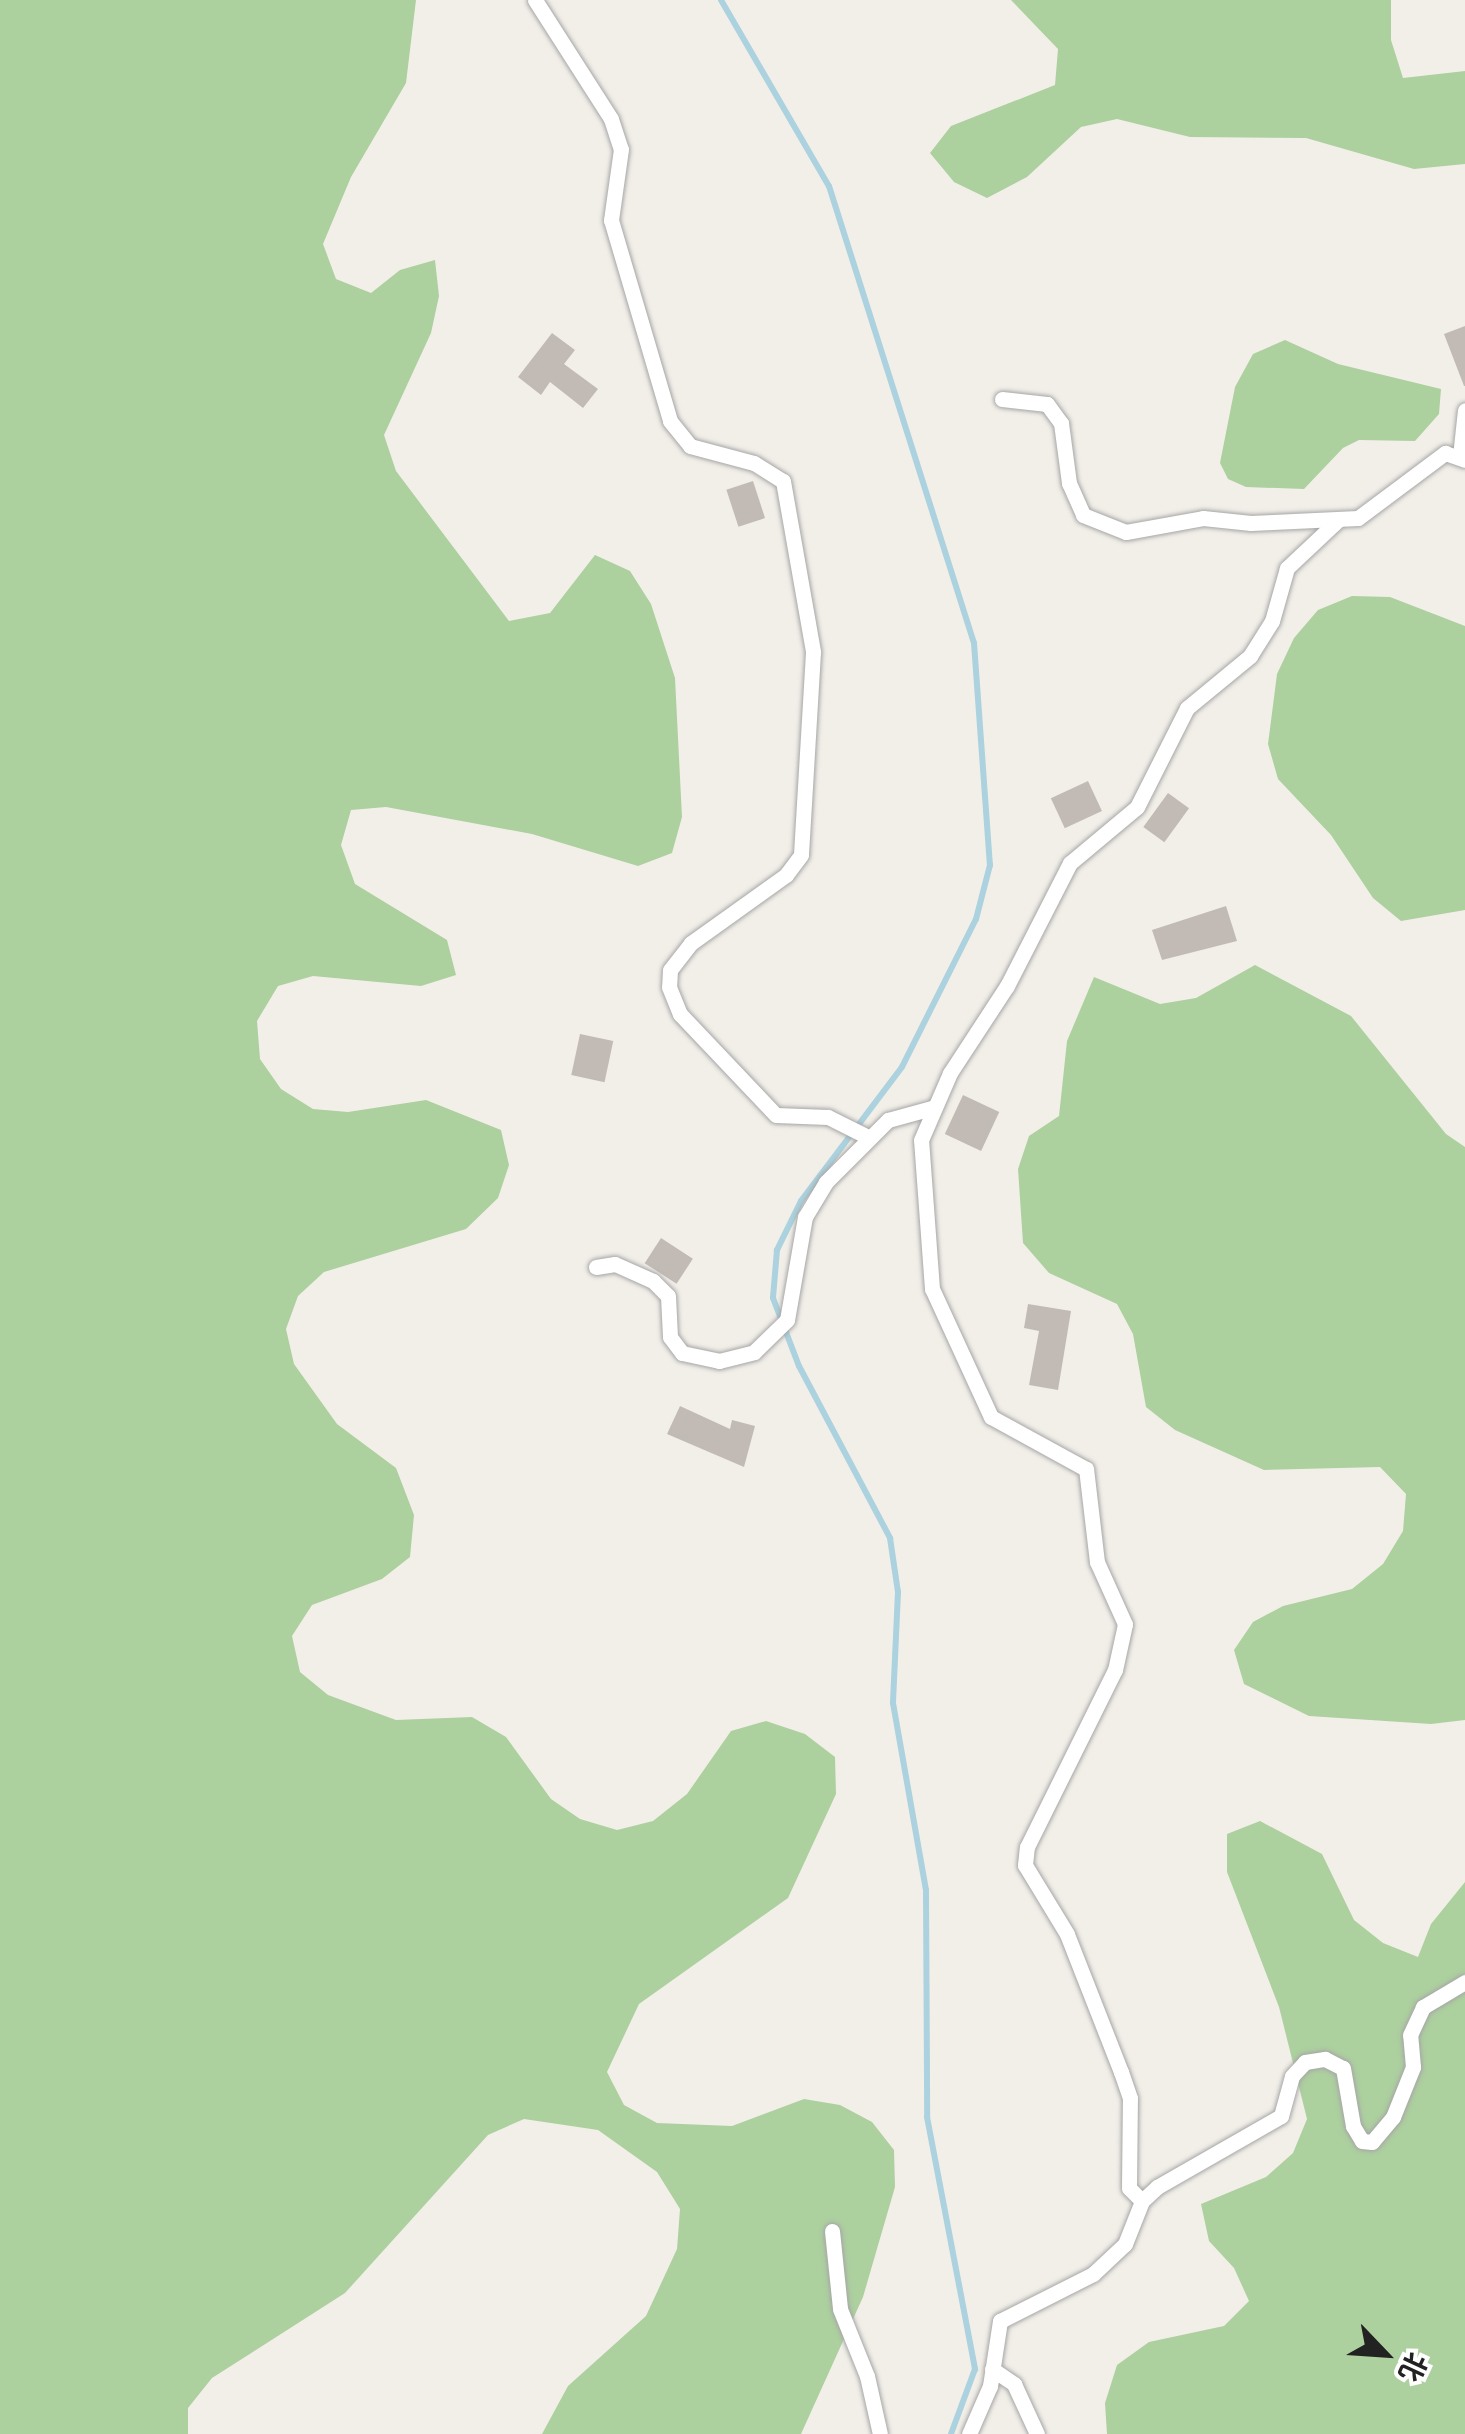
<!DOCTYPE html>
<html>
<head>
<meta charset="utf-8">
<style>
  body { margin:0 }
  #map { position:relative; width:1465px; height:2434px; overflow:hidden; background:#f2efe9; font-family:Rubik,"Noto Sans SC",sans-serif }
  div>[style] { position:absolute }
  .forest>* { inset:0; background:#add09f }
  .stream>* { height:6px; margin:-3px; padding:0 3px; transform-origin:3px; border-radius:3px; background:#abd2de }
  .building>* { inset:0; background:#c2bbb5; transform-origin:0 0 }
  .roads { filter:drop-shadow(0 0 2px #a6a6a6) drop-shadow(0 0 2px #a6a6a6) }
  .street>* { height:15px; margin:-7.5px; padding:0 7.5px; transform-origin:7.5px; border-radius:7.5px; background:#fff }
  span { translate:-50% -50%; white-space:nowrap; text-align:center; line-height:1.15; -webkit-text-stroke:8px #fff; paint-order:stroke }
  .north { position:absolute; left:1335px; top:2304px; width:100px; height:100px; -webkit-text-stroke:8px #fff; paint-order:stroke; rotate:115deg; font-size:28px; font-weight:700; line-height:40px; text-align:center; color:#222 }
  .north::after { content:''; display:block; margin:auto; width:35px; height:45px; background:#222; clip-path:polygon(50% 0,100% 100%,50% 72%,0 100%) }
</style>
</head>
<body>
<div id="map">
  <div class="forest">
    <i style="clip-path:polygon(0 0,416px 0,406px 83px,351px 177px,323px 244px,336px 279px,371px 293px,400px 270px,435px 260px,439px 296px,431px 333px,384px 435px,396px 471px,509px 621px,550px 613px,595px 555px,630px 571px,651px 604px,675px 678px,682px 817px,672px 853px,638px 866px,532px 834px,386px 807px,351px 810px,341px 845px,355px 884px,447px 940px,456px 975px,421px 986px,313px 976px,278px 986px,257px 1021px,260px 1059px,281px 1089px,313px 1109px,348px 1112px,426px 1100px,501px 1130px,509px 1165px,498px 1198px,466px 1229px,324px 1272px,298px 1296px,286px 1329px,294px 1364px,337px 1424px,396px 1468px,414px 1515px,410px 1557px,382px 1579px,312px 1605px,292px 1636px,300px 1672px,328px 1695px,396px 1720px,472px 1717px,506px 1737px,551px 1799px,580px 1819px,617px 1830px,653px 1821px,687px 1794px,731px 1731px,766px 1721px,805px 1734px,835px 1757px,836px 1794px,788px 1898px,639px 2004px,607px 2072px,624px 2105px,657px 2123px,732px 2126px,804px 2099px,840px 2105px,872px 2122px,894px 2150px,895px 2187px,863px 2297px,801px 2434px,542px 2434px,568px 2386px,646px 2316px,677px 2249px,680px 2209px,657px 2172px,598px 2130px,524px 2119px,488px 2135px,345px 2293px,212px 2378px,188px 2408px,188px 2434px,0 2434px)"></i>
    <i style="clip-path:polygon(1011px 0,1391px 0,1391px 40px,1403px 78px,1465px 71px,1465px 164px,1414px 169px,1306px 138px,1190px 137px,1117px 119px,1081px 127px,1027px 177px,987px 198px,954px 182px,930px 153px,951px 126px,1055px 85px,1058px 49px)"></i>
    <i style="clip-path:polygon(1285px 340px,1338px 364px,1441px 389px,1439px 414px,1415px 441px,1359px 440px,1343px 448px,1304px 489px,1246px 487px,1228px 479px,1220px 463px,1235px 387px,1253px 354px)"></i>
    <i style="clip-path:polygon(1352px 596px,1390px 597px,1465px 626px,1465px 910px,1401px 921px,1373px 898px,1331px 835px,1278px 779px,1268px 744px,1277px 674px,1294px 638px,1318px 610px)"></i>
    <i style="clip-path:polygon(1255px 965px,1351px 1016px,1446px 1134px,1465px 1147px,1465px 1720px,1431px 1724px,1309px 1716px,1244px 1684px,1234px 1650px,1253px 1622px,1283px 1606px,1352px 1589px,1383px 1564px,1403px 1531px,1406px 1494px,1380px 1467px,1264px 1470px,1175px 1430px,1146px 1407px,1133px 1334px,1117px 1304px,1049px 1273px,1023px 1243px,1018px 1169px,1029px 1136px,1059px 1116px,1067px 1041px,1094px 977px,1160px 1004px,1196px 998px)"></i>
    <i style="clip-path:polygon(1260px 1821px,1322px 1854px,1354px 1920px,1383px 1943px,1418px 1957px,1431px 1924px,1465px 1882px,1465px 2434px,1107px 2434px,1105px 2403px,1117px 2365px,1149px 2342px,1224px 2326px,1249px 2301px,1234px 2268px,1209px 2241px,1201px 2204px,1266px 2177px,1293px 2153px,1307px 2119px,1279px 2007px,1227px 1872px,1227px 1834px)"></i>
  </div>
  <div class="stream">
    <i style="left:721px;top:0;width:215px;rotate:59.9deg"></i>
    <i style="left:829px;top:186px;width:479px;rotate:72.4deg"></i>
    <i style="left:974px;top:643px;width:223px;rotate:85.9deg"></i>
    <i style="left:990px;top:865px;width:56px;rotate:104.5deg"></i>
    <i style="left:976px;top:919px;width:165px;rotate:116.6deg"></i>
    <i style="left:902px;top:1067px;width:168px;rotate:127deg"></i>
    <i style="left:801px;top:1201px;width:55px;rotate:116.1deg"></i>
    <i style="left:777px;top:1250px;width:48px;rotate:94.8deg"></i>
    <i style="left:773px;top:1298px;width:73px;rotate:69.1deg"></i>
    <i style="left:799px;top:1366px;width:195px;rotate:62.1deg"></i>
    <i style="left:890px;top:1538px;width:55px;rotate:81.6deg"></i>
    <i style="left:898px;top:1592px;width:111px;rotate:92.6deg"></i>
    <i style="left:893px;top:1703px;width:190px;rotate:80deg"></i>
    <i style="left:926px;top:1890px;width:227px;rotate:89.7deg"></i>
    <i style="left:927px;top:2117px;width:257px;rotate:79.2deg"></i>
    <i style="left:975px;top:2369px;width:69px;rotate:110.3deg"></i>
  </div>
  <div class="building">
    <i style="clip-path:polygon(1465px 326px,1465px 386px,1464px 386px,1444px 334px)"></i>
    <i style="clip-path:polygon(552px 333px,575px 350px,564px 364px,598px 389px,583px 408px,550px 382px,541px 395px,518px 377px)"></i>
    <i style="left:753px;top:481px;width:39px;height:28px;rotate:72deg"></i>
    <i style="left:1088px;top:781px;width:33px;height:41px;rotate:65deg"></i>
    <i style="left:1168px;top:793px;width:26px;height:42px;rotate:36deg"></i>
    <i style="clip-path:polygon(1226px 906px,1237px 941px,1162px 960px,1152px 930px)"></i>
    <i style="left:580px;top:1034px;width:34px;height:42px;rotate:12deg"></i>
    <i style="left:963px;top:1095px;width:40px;height:43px;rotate:25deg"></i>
    <i style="left:661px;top:1238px;width:38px;height:30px;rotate:33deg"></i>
    <i style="clip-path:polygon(1028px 1304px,1071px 1311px,1058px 1390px,1029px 1385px,1039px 1331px,1024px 1328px)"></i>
    <i style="clip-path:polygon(680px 1406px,730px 1429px,732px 1420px,755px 1426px,744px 1467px,667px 1434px)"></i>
  </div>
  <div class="roads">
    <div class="street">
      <i style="left:535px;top:0;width:141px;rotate:57.4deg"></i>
      <i style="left:611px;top:119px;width:32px;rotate:72deg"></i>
      <i style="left:621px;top:149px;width:72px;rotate:98deg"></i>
      <i style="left:611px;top:220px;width:209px;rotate:73.6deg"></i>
      <i style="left:670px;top:421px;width:32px;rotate:51deg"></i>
      <i style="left:690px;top:446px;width:66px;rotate:14.9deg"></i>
      <i style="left:754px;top:463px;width:34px;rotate:32deg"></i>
      <i style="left:783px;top:481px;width:174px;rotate:80deg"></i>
      <i style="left:813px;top:652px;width:203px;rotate:93.4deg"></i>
      <i style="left:801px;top:855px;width:25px;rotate:127deg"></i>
      <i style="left:786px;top:875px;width:117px;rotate:144.4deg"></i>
      <i style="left:691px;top:943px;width:34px;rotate:128deg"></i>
      <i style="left:670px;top:970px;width:17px;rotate:93deg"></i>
      <i style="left:669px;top:987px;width:29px;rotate:68deg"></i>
      <i style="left:680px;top:1014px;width:139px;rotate:46.5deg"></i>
      <i style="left:776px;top:1115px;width:52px;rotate:2.2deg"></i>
      <i style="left:828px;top:1117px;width:45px;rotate:26.6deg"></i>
      <i style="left:1002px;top:399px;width:45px;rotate:6.3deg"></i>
      <i style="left:1047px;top:404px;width:24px;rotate:54deg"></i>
      <i style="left:1061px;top:423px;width:61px;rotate:82.4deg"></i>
      <i style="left:1069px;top:483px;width:35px;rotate:66deg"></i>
      <i style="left:1083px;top:515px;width:46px;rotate:21.6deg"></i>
      <i style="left:1126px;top:532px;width:78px;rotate:-10.3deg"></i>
      <i style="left:1203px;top:518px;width:48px;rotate:5.9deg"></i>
      <i style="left:1251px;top:523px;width:107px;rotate:-2.7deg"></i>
      <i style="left:1358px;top:518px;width:109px;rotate:-36.8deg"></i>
      <i style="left:1445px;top:453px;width:21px;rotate:19deg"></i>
      <i style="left:1460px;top:456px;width:46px;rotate:-83.8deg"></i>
      <i style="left:596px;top:1267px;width:19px;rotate:-9deg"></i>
      <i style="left:615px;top:1264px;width:42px;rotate:24.1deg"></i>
      <i style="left:653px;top:1281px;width:21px;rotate:45deg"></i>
      <i style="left:668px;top:1296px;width:41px;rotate:87.2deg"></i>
      <i style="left:670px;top:1337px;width:20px;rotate:53deg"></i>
      <i style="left:682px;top:1353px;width:38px;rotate:12deg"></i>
      <i style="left:719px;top:1361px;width:36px;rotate:-14deg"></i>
      <i style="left:754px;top:1352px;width:46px;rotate:-44.1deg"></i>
      <i style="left:787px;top:1320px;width:105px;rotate:-80.1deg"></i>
      <i style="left:805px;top:1217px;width:41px;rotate:-59deg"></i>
      <i style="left:826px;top:1182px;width:88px;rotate:-45deg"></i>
      <i style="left:888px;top:1120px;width:49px;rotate:-15.5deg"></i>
      <i style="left:1142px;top:2201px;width:18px;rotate:-135deg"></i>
      <i style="left:1129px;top:2188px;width:90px;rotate:-89.4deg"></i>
      <i style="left:1130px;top:2098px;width:28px;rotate:-109deg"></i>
      <i style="left:1121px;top:2072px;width:148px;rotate:-111.4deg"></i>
      <i style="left:1067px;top:1934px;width:81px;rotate:-121.3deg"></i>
      <i style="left:1025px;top:1865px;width:18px;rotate:-84deg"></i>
      <i style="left:1027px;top:1847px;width:198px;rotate:-63.6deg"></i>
      <i style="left:1115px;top:1670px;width:47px;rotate:-77.7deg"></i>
      <i style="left:1125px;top:1624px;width:68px;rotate:-114.3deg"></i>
      <i style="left:1097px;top:1562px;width:94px;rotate:-96.7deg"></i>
      <i style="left:1086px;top:1469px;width:108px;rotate:-151.3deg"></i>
      <i style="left:991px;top:1417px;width:141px;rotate:-114.7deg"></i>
      <i style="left:932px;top:1289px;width:149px;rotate:-94.2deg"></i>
      <i style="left:921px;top:1140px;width:73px;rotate:-66.6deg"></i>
      <i style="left:950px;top:1073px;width:104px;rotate:-56.8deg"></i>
      <i style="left:1007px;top:986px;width:138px;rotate:-62.9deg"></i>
      <i style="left:1070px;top:863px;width:87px;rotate:-39.9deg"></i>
      <i style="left:1137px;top:807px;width:111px;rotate:-63.2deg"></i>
      <i style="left:1187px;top:708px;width:82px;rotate:-39.5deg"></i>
      <i style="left:1250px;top:656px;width:41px;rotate:-57.8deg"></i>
      <i style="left:1272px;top:621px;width:55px;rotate:-74.2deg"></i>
      <i style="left:1287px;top:568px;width:69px;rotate:-43.2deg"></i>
      <i style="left:832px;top:2231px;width:78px;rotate:84.1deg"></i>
      <i style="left:840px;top:2309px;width:72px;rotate:68.1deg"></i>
      <i style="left:867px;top:2376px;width:59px;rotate:77.4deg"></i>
      <i style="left:992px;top:2369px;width:27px;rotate:34deg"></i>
      <i style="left:1014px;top:2384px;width:55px;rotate:65.3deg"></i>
      <i style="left:969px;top:2434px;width:52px;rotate:-66.4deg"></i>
      <i style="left:990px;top:2386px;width:66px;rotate:-81.3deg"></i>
      <i style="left:1000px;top:2321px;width:104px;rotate:-26.8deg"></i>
      <i style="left:1093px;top:2274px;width:44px;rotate:-43.2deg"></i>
      <i style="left:1125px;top:2244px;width:46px;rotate:-68.4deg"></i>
      <i style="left:1142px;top:2201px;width:21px;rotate:-43deg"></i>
      <i style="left:1157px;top:2187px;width:143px;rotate:-29.8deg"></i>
      <i style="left:1281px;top:2116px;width:41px;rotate:-74.6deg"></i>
      <i style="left:1292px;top:2076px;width:19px;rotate:-47deg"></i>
      <i style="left:1305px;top:2062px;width:20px;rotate:-9deg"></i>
      <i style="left:1325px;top:2059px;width:20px;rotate:27deg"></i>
      <i style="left:1343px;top:2068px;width:59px;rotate:80.2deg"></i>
      <i style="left:1353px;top:2126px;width:17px;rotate:59deg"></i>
      <i style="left:1362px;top:2141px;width:10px;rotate:6deg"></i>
      <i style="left:1372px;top:2142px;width:33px;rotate:-50deg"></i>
      <i style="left:1393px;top:2117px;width:54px;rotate:-68.2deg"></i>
      <i style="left:1413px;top:2067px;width:32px;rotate:-95deg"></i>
      <i style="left:1410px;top:2035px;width:31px;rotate:-65deg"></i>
      <i style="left:1423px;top:2007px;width:49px;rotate:-30.8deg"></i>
    </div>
  </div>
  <div class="north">北</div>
</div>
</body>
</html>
